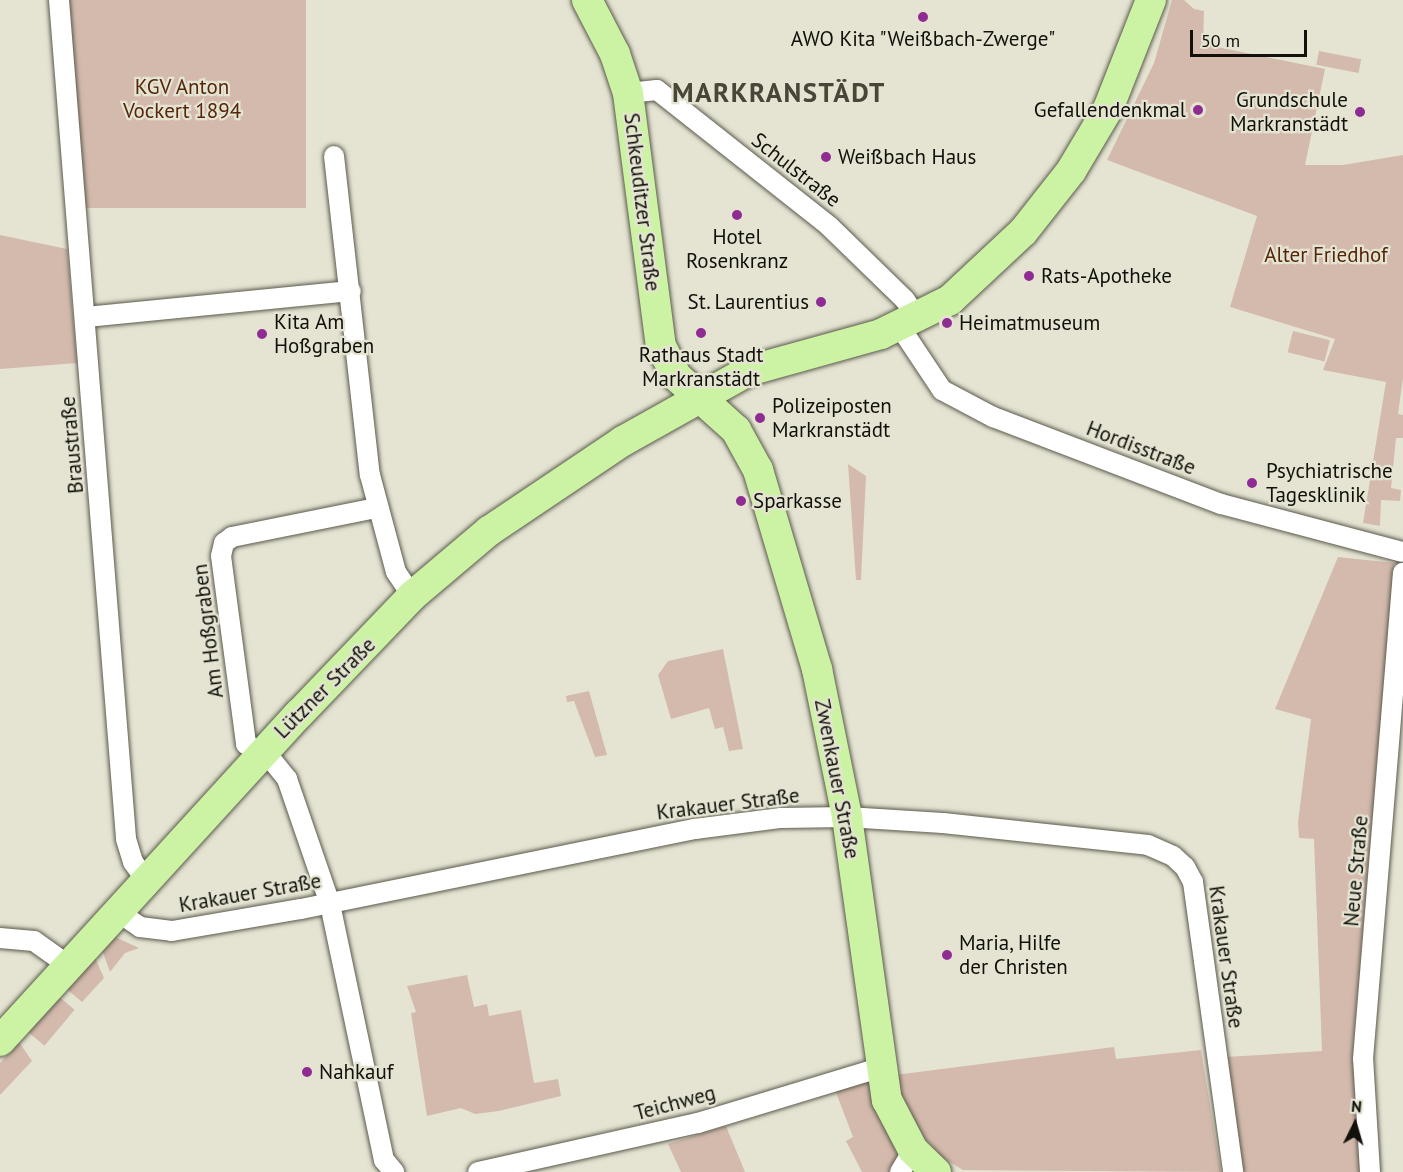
<!DOCTYPE html>
<html>
<head>
<meta charset="utf-8">
<style>
  body { margin:0 }
  #map { position:relative; width:1403px; height:1172px; overflow:hidden; background:#e5e4d3; font-family:"PT Sans",sans-serif }
  div>[style] { position:absolute }
  .green>* { inset:0; background:#d4baad; transform-origin:0 0 }
  .roads { filter:drop-shadow(0 0 2px #5b5a4c) drop-shadow(0 0 2px #5b5a4c) }
  .minor>* { height:20px; margin:-10px; padding:0 10px; transform-origin:10px; border-radius:10px; background:#fff }
  .primary>* { height:30px; margin:-15px; padding:0 15px; transform-origin:15px; border-radius:15px; background:#ccf3a4 }
  .dots>* { width:16px; height:16px; translate:-50% -50%; box-sizing:border-box; border:3px solid #e5e4d3; border-radius:50% }
  span { translate:-50% -50%; white-space:nowrap; text-align:center; line-height:1.15; -webkit-text-stroke:4.5px #e5e4d3; paint-order:stroke }
  .poi-label { font-size:21px; color:#11100a }
  .right { translate:-100% -50%; text-align:right }
  .left { translate:0 -50%; text-align:left }
  .park-label { font-size:21px; color:#552609 }
  .street-label { font-size:21px; color:#11100a }
  .district-label { font-size:27px; color:#474638; font-weight:700; letter-spacing:1.5px }
  .north { position:absolute; left:1325px; top:1094px; width:60px; height:60px; -webkit-text-stroke:4px #e5e4d3; paint-order:stroke; rotate:5deg; font-size:16px; font-weight:700; line-height:24px; text-align:center; color:#11100a }
  .north::after { content:''; display:block; margin:auto; width:21px; height:27px; background:#11100a; clip-path:polygon(50% 0,100% 100%,50% 72%,0 100%) }
  .scale { position:absolute; left:1190px; top:30px; width:117px; height:27px; box-sizing:border-box; border:3px solid #11100a; border-top:0; padding-left:8px; font-size:18px; line-height:21px; white-space:nowrap; color:#11100a; -webkit-text-stroke:4px #e5e4d3; paint-order:stroke }
</style>
</head>
<body>
<div id="map">
  <div class="green">
    <i style="left:67px;top:0;width:239px;height:208px"></i>
    <i style="clip-path:polygon(1172px 0,1184px 0,1194px 9px,1204px 11px,1203px 44px,1325px 69px,1305px 165px,1343px 165px,1403px 155px,1403px 378px,1398px 414px,1403px 415px,1403px 438px,1396px 438px,1391px 488px,1401px 490px,1400px 501px,1381px 500px,1380px 526px,1363px 523px,1386px 382px,1323px 370px,1335px 339px,1230px 307px,1257px 216px,1107px 160px,1154px 63px)"></i>
    <i style="left:1319px;top:51px;width:43px;height:14px;rotate:11deg"></i>
    <i style="clip-path:polygon(0 235px,67px 249px,77px 363px,0 369px)"></i>
    <i style="left:1293px;top:331px;width:38px;height:22px;rotate:14deg"></i>
    <i style="clip-path:polygon(848px 464px,866px 476px,861px 580px,856px 580px)"></i>
    <i style="clip-path:polygon(1338px 557px,1394px 563px,1353px 1049px,1361px 1172px,1243px 1172px,1226px 1057px,1322px 1051px,1314px 839px,1299px 838px,1298px 822px,1311px 719px,1275px 709px)"></i>
    <i style="clip-path:polygon(723px 649px,743px 749px,729px 751px,723px 727px,715px 729px,709px 708px,671px 719px,658px 675px,668px 661px)"></i>
    <i style="clip-path:polygon(589px 691px,607px 755px,595px 757px,574px 701px,567px 702px,566px 696px)"></i>
    <i style="clip-path:polygon(111px 935px,139px 948px,125px 953px,110px 972px,101px 947px)"></i>
    <i style="clip-path:polygon(93px 953px,104px 978px,82px 1002px,64px 987px)"></i>
    <i style="clip-path:polygon(467px 975px,474px 1007px,487px 1004px,489px 1016px,521px 1010px,534px 1083px,558px 1079px,561px 1096px,499px 1111px,475px 1114px,461px 1108px,427px 1116px,411px 1013px,416px 1012px,407px 986px)"></i>
    <i style="left:57px;top:995px;width:23px;height:47px;rotate:40deg"></i>
    <i style="clip-path:polygon(19px 1042px,32px 1061px,0 1095px,0 1063px)"></i>
    <i style="clip-path:polygon(1114px 1047px,1116px 1059px,1201px 1050px,1221px 1172px,963px 1170px,943px 1158px,921px 1134px,905px 1110px,895px 1075px)"></i>
    <i style="clip-path:polygon(882px 1067px,913px 1150px,892px 1172px,862px 1172px,846px 1141px,853px 1137px,835px 1090px)"></i>
    <i style="clip-path:polygon(726px 1126px,745px 1172px,681px 1172px,668px 1144px)"></i>
  </div>
  <div class="roads">
    <div class="minor">
      <i style="left:59px;top:0;width:842px;rotate:85.43deg"></i>
      <i style="left:126px;top:839px;width:24px;rotate:73deg"></i>
      <i style="left:133px;top:862px;width:24px;rotate:54deg"></i>
      <i style="left:628px;top:93px;width:29px;rotate:-6deg"></i>
      <i style="left:657px;top:90px;width:219px;rotate:38.3deg"></i>
      <i style="left:829px;top:226px;width:106px;rotate:44.2deg"></i>
      <i style="left:905px;top:300px;width:23px;rotate:56deg"></i>
      <i style="left:334px;top:156px;width:321px;rotate:83.6deg"></i>
      <i style="left:370px;top:475px;width:100px;rotate:75deg"></i>
      <i style="left:396px;top:572px;width:29px;rotate:56deg"></i>
      <i style="left:86px;top:317px;width:266px;rotate:-5.6deg"></i>
      <i style="left:900px;top:327px;width:76px;rotate:56.3deg"></i>
      <i style="left:942px;top:390px;width:58px;rotate:27.9deg"></i>
      <i style="left:993px;top:417px;width:244px;rotate:20.9deg"></i>
      <i style="left:1221px;top:504px;width:188px;rotate:14.8deg"></i>
      <i style="left:376px;top:508px;width:147px;rotate:168.6deg"></i>
      <i style="left:232px;top:537px;width:10px;rotate:143deg"></i>
      <i style="left:224px;top:543px;width:13px;rotate:103deg"></i>
      <i style="left:221px;top:556px;width:190px;rotate:82.4deg"></i>
      <i style="left:246px;top:744px;width:29px;rotate:31deg"></i>
      <i style="left:271px;top:759px;width:26px;rotate:51deg"></i>
      <i style="left:287px;top:779px;width:132px;rotate:71deg"></i>
      <i style="left:330px;top:904px;width:262px;rotate:78.1deg"></i>
      <i style="left:384px;top:1160px;width:16px;rotate:50deg"></i>
      <i style="left:118px;top:912px;width:27px;rotate:34deg"></i>
      <i style="left:140px;top:927px;width:32px;rotate:7deg"></i>
      <i style="left:172px;top:931px;width:131px;rotate:-9.7deg"></i>
      <i style="left:301px;top:909px;width:402px;rotate:-11.5deg"></i>
      <i style="left:695px;top:829px;width:87px;rotate:-7.3deg"></i>
      <i style="left:781px;top:818px;width:66px;rotate:-0.9deg"></i>
      <i style="left:847px;top:817px;width:96px;rotate:3.6deg"></i>
      <i style="left:943px;top:823px;width:206px;rotate:6.1deg"></i>
      <i style="left:1148px;top:845px;width:27px;rotate:24deg"></i>
      <i style="left:1173px;top:856px;width:16px;rotate:43deg"></i>
      <i style="left:1185px;top:867px;width:17px;rotate:62deg"></i>
      <i style="left:1193px;top:882px;width:293px;rotate:82.1deg"></i>
      <i style="left:0;top:938px;width:34px;rotate:5deg"></i>
      <i style="left:34px;top:941px;width:43px;rotate:35.5deg"></i>
      <i style="left:478px;top:1172px;width:225px;rotate:-12.6deg"></i>
      <i style="left:698px;top:1123px;width:192px;rotate:-16.9deg"></i>
      <i style="left:900px;top:1172px;width:26px;rotate:-59deg"></i>
      <i style="left:1370px;top:1172px;width:113px;rotate:-93.5deg"></i>
      <i style="left:1363px;top:1059px;width:488px;rotate:-85.3deg"></i>
    </div>
    <div class="primary">
      <i style="left:587px;top:0;width:61px;rotate:62.6deg"></i>
      <i style="left:615px;top:54px;width:41px;rotate:71.6deg"></i>
      <i style="left:628px;top:93px;width:255px;rotate:82.6deg"></i>
      <i style="left:661px;top:346px;width:34px;rotate:63deg"></i>
      <i style="left:676px;top:376px;width:81px;rotate:42deg"></i>
      <i style="left:736px;top:430px;width:46px;rotate:61.2deg"></i>
      <i style="left:758px;top:470px;width:208px;rotate:73.5deg"></i>
      <i style="left:817px;top:669px;width:151px;rotate:78.5deg"></i>
      <i style="left:847px;top:817px;width:286px;rotate:82deg"></i>
      <i style="left:887px;top:1100px;width:56px;rotate:62.5deg"></i>
      <i style="left:913px;top:1150px;width:32px;rotate:44deg"></i>
      <i style="left:0;top:1041px;width:443px;rotate:-47.6deg"></i>
      <i style="left:299px;top:714px;width:163px;rotate:-46.2deg"></i>
      <i style="left:412px;top:596px;width:101px;rotate:-40.2deg"></i>
      <i style="left:489px;top:531px;width:161px;rotate:-33.9deg"></i>
      <i style="left:623px;top:441px;width:143px;rotate:-29.2deg"></i>
      <i style="left:748px;top:371px;width:138px;rotate:-15.5deg"></i>
      <i style="left:881px;top:334px;width:77px;rotate:-26.2deg"></i>
      <i style="left:950px;top:300px;width:100px;rotate:-43deg"></i>
      <i style="left:1023px;top:232px;width:78px;rotate:-51.8deg"></i>
      <i style="left:1071px;top:171px;width:72px;rotate:-59.2deg"></i>
      <i style="left:1108px;top:109px;width:117px;rotate:-68.5deg"></i>
    </div>
  </div>
  <div class="dots">
    <i style="left:923px;top:17px;background:#8f2c93"></i>
    <i style="left:1198px;top:110px;background:#8f2c93"></i>
    <i style="left:1360px;top:112px;background:#8f2c93"></i>
    <i style="left:826px;top:157px;background:#8f2c93"></i>
    <i style="left:737px;top:215px;background:#8f2c93"></i>
    <i style="left:1029px;top:276px;background:#8f2c93"></i>
    <i style="left:821px;top:302px;background:#8f2c93"></i>
    <i style="left:947px;top:323px;background:#8f2c93"></i>
    <i style="left:701px;top:333px;background:#8f2c93"></i>
    <i style="left:262px;top:334px;background:#8f2c93"></i>
    <i style="left:760px;top:418px;background:#8f2c93"></i>
    <i style="left:1252px;top:483px;background:#8f2c93"></i>
    <i style="left:741px;top:501px;background:#8f2c93"></i>
    <i style="left:947px;top:955px;background:#8f2c93"></i>
    <i style="left:307px;top:1072px;background:#8f2c93"></i>
  </div>
  <div class="poi-label">
    <span style="left:923px;top:39px">AWO Kita "Weißbach-Zwerge"</span>
    <span class="right" style="left:1348px;top:112px">Grundschule<br>Markranstädt</span>
    <span class="right" style="left:1186px;top:110px">Gefallendenkmal</span>
    <span class="left" style="left:838px;top:157px">Weißbach Haus</span>
    <span style="left:737px;top:249px">Hotel<br>Rosenkranz</span>
    <span class="left" style="left:1041px;top:276px">Rats-Apotheke</span>
    <span class="right" style="left:809px;top:302px">St. Laurentius</span>
    <span class="left" style="left:274px;top:334px">Kita Am<br>Hoßgraben</span>
    <span class="left" style="left:959px;top:323px">Heimatmuseum</span>
    <span style="left:701px;top:367px">Rathaus Stadt<br>Markranstädt</span>
    <span class="left" style="left:772px;top:418px">Polizeiposten<br>Markranstädt</span>
    <span class="left" style="left:1266px;top:483px">Psychiatrische<br>Tagesklinik</span>
    <span class="left" style="left:753px;top:501px">Sparkasse</span>
    <span class="left" style="left:959px;top:955px">Maria, Hilfe<br>der Christen</span>
    <span class="left" style="left:319px;top:1072px">Nahkauf</span>
  </div>
  <div class="park-label">
    <span style="left:182px;top:99px">KGV Anton<br>Vockert 1894</span>
    <span style="left:1326px;top:255px">Alter Friedhof</span>
  </div>
  <div class="street-label">
    <span style="left:796px;top:170px;rotate:38deg">Schulstraße</span>
    <span style="left:642px;top:202px;rotate:83deg">Schkeuditzer Straße</span>
    <span style="left:72px;top:445px;rotate:-95deg">Braustraße</span>
    <span style="left:1141px;top:448px;rotate:21deg">Hordisstraße</span>
    <span style="left:208px;top:631px;rotate:-97deg">Am Hoßgraben</span>
    <span style="left:325px;top:688px;rotate:-45deg">Lützner Straße</span>
    <span style="left:837px;top:779px;rotate:79deg">Zwenkauer Straße</span>
    <span style="left:728px;top:804px;rotate:-7deg">Krakauer Straße</span>
    <span style="left:1356px;top:871px;rotate:-85deg">Neue Straße</span>
    <span style="left:250px;top:893px;rotate:-10deg">Krakauer Straße</span>
    <span style="left:1226px;top:957px;rotate:82deg">Krakauer Straße</span>
    <span style="left:675px;top:1103px;rotate:-15deg">Teichweg</span>
  </div>
  <div class="district-label">
    <span style="left:779px;top:93px">MARKRANSTÄDT</span>
  </div>
  <div class="north">N</div>
  <div class="scale">50 m</div>
</div>
</body>
</html>
